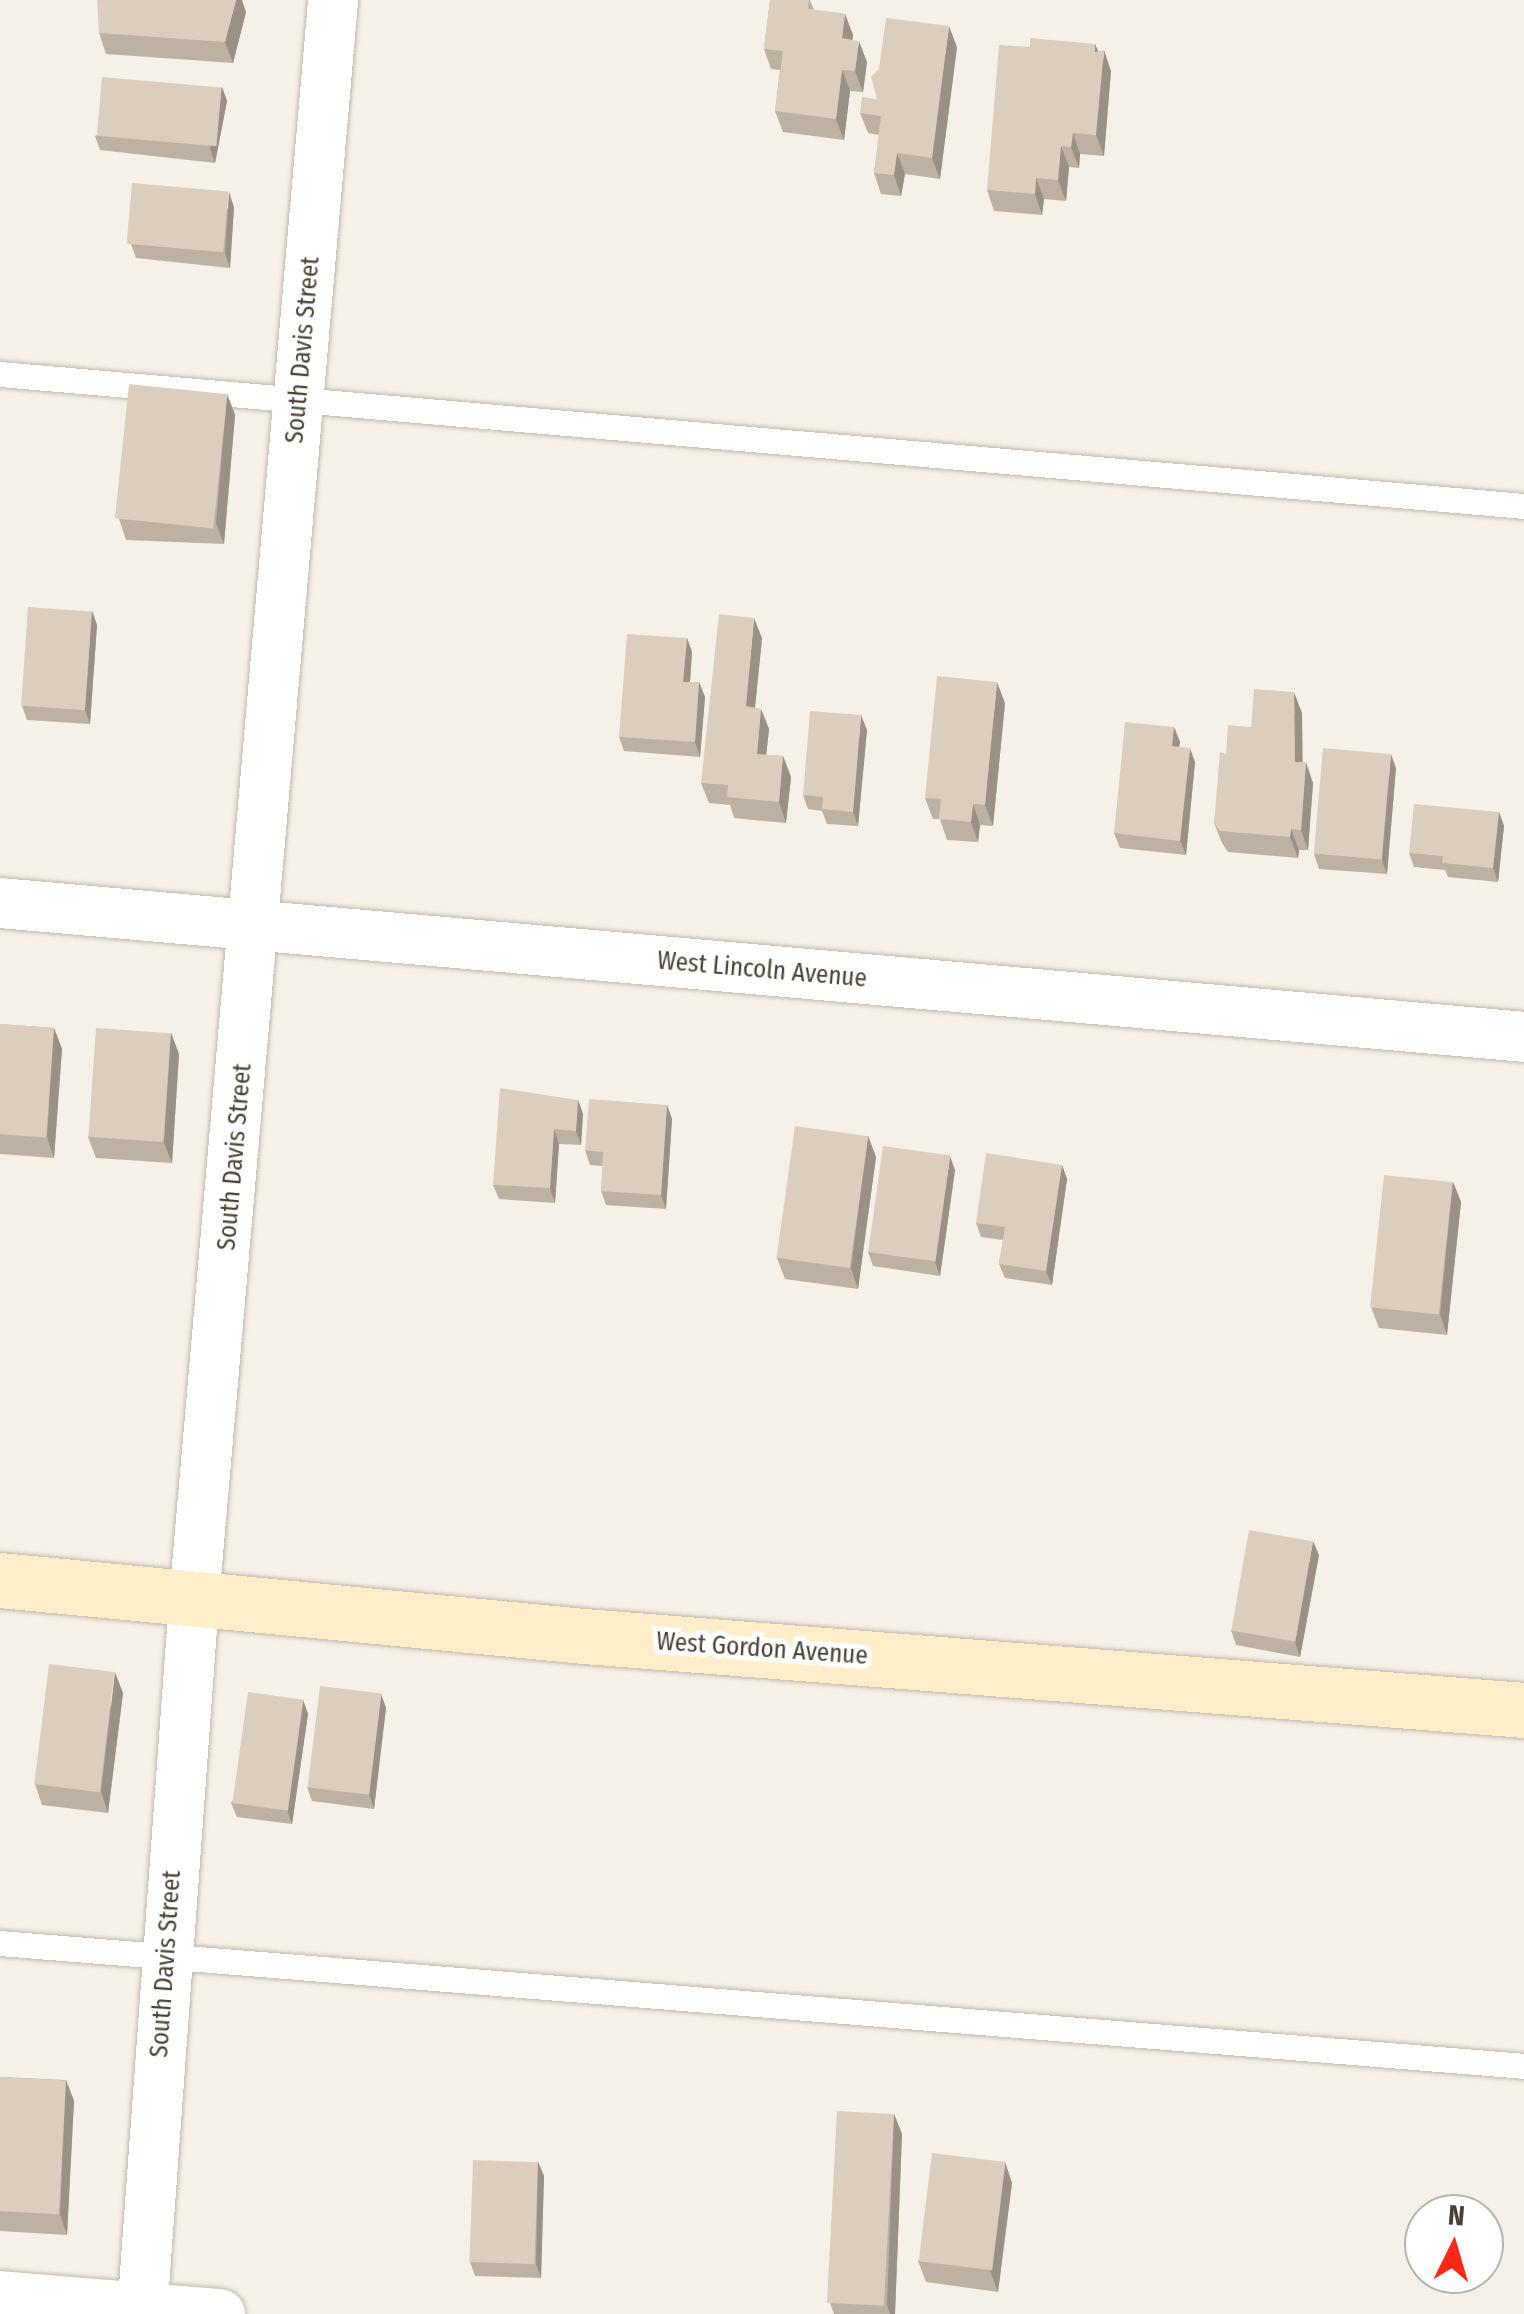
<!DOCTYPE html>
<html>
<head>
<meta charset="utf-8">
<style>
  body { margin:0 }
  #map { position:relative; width:1524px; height:2314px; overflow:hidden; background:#f6f1e8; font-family:"Fira Sans Condensed",sans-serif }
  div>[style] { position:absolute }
  .roads { filter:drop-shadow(0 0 2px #c2b8aa) drop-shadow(0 0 2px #c2b8aa) }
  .lane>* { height:25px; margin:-12.5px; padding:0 12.5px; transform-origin:12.5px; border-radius:12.5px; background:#fff }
  .street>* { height:50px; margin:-25px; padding:0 25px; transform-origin:25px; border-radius:25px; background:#fff }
  .secondary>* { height:55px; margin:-27.5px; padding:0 27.5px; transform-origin:27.5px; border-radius:27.5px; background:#ffeec9 }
  .wall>* { inset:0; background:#bdb1a4 }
  .shaded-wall>* { inset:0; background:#9a9086 }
  .building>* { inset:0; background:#dccebf; transform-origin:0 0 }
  span { translate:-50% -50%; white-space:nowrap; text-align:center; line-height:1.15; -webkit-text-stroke:10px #fff; paint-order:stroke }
  .street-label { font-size:25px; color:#4a4136 }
  .north { position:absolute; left:1404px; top:2194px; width:100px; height:100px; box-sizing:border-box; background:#fff; border:2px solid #b7b3af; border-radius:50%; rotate:5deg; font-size:28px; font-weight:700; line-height:40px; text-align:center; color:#4a4136 }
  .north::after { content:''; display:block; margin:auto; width:35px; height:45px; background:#ff2816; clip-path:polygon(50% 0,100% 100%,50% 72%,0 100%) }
</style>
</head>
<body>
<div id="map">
  <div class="roads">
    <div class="lane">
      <i style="left:0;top:374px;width:1530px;rotate:4.95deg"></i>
      <i style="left:0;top:1943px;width:1529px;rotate:4.61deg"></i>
    </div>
    <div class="street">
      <i style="left:0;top:903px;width:1530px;rotate:5.02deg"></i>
      <i style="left:0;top:2296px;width:221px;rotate:4.7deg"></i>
      <i style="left:142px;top:2314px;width:716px;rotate:-85.83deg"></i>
      <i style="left:194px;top:1600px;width:1606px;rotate:-85.03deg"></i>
    </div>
    <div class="secondary">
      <i style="left:0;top:1580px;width:587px;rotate:5.48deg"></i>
      <i style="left:584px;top:1636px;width:943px;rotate:4.5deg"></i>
    </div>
  </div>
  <div class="wall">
    <i style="clip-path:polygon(770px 0,810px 0,814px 10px,845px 14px,853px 35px,852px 40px,867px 62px,863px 92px,850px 91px,844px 140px,783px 132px,775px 111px,780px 70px,771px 69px,764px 49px)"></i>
    <i style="clip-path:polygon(246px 12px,233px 63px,106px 54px,99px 33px)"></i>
    <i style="clip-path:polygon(1095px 44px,1098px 51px,1111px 71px,1104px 156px,1080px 154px,1079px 168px,1069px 167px,1066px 201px,1044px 199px,1042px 215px,994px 211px,987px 190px,1030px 47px)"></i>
    <i style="clip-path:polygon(957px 47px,940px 179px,905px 174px,901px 196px,881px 194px,874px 173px,879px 135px,868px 133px,860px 113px)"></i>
    <i style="clip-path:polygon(222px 87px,227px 101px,215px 163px,100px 150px,95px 136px)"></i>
    <i style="clip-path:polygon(234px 207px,230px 268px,136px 258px,131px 244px)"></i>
    <i style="clip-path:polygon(227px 394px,235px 415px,224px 544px,126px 540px,119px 519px)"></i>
    <i style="clip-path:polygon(92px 611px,97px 625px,90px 724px,27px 720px,22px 706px)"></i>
    <i style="clip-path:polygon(687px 638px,692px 652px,690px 682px,699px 682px,705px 697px,700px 757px,624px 751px,619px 737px)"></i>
    <i style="clip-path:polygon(762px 638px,755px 708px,761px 709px,769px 729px,766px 755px,783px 756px,791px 777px,786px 823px,734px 818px,730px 805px,709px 803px,701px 783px)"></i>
    <i style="clip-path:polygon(1005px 703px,993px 826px,980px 825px,978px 842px,947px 840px,940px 819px,933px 819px,925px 798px)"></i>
    <i style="clip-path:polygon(1302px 713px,1302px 762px,1313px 783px,1308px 850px,1299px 850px,1298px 858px,1228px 852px,1222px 843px,1214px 823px,1226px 754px,1251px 727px)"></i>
    <i style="clip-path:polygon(1174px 727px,1180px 742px,1179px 747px,1195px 762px,1186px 855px,1120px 848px,1114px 833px)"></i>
    <i style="clip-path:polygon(867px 730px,858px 826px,827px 824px,822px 811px,808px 809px,803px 795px)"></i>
    <i style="clip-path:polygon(1396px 768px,1387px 874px,1319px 869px,1314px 854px)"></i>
    <i style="clip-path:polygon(1499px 812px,1504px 826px,1498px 882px,1448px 877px,1445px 870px,1414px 867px,1409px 853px)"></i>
    <i style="clip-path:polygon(0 1024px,54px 1028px,62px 1049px,54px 1158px,0 1154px)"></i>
    <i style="clip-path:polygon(171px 1033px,179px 1054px,172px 1163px,96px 1158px,88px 1137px)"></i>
    <i style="clip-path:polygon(578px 1100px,583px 1114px,581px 1145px,559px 1144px,555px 1203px,499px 1199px,493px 1185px)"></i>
    <i style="clip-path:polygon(667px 1105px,672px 1119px,666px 1209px,606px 1205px,601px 1191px,603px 1166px,590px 1165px,585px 1150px)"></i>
    <i style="clip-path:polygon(868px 1136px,876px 1157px,858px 1289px,785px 1279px,777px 1258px)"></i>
    <i style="clip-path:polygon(1062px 1165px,1067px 1179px,1052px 1285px,1005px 1278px,999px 1264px,1003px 1240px,981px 1237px,976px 1223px)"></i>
    <i style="clip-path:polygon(955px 1170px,940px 1276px,873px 1266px,868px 1252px)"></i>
    <i style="clip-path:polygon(1453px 1182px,1461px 1202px,1447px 1335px,1379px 1328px,1371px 1307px)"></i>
    <i style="clip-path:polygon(1319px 1555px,1300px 1657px,1236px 1645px,1231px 1630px)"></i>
    <i style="clip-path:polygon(123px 1693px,108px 1813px,42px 1805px,35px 1784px)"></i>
    <i style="clip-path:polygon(381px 1694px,386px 1708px,374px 1809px,312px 1801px,307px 1787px)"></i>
    <i style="clip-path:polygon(303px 1700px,308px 1714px,292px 1824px,237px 1817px,231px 1803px)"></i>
    <i style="clip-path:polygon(0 2077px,66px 2080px,74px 2101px,67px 2235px,0 2231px)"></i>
    <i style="clip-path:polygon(894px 2114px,902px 2134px,895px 2314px,834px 2314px,830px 2303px)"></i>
    <i style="clip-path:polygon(538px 2162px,544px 2176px,541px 2278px,475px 2276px,470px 2262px)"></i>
    <i style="clip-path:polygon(1005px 2162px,1012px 2183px,998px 2292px,926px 2282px,918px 2261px)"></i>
  </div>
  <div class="shaded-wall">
    <i style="clip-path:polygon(236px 0,242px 0,246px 12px,233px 63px,225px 42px)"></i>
    <i style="clip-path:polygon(845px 14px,853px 35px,850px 59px,842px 38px)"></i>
    <i style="clip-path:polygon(949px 26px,957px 47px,940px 179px,932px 158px)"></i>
    <i style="clip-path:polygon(859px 41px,867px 62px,863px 92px,855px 71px)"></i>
    <i style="clip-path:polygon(1095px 44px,1103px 63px,1104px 50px,1111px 71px,1104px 156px,1096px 135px)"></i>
    <i style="clip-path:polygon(842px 70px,850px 91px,844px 140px,836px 119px)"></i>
    <i style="clip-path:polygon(222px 87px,227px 101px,215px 163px,210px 149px)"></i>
    <i style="clip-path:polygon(1073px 133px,1080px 154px,1079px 168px,1071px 147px)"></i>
    <i style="clip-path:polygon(1061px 146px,1069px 167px,1066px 201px,1058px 180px)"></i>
    <i style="clip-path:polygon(897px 153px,905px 174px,901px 196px,894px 175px)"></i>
    <i style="clip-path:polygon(1036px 178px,1044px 199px,1042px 215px,1035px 194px)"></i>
    <i style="clip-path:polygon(229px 192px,234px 207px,230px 268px,225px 253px)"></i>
    <i style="clip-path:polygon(227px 394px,235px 415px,224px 544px,216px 523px)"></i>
    <i style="clip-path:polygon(92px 611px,97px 625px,90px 724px,85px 710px)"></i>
    <i style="clip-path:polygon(754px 618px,762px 638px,753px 727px,746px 706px)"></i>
    <i style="clip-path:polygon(687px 638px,692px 652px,689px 696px,683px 682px)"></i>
    <i style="clip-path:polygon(699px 682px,705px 697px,700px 757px,695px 742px)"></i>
    <i style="clip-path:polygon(997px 682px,1005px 703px,993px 826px,985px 805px)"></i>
    <i style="clip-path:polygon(1294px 692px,1302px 713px,1303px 783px,1295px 762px)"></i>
    <i style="clip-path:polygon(761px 709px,769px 729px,764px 775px,757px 754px)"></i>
    <i style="clip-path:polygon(861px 715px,867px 730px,858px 826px,853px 812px)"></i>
    <i style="clip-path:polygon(1174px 727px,1180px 742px,1177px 760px,1172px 746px)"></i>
    <i style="clip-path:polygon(1190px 748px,1195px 762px,1186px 855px,1180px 841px)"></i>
    <i style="clip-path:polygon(1391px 754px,1396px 768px,1387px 874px,1382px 860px)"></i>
    <i style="clip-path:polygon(783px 756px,791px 777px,786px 823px,779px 802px)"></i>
    <i style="clip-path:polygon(1306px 762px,1313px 783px,1308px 850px,1301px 830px)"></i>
    <i style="clip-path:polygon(973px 804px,980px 825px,978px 842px,971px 822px)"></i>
    <i style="clip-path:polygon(1499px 812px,1504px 826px,1498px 882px,1493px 868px)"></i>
    <i style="clip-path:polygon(1291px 829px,1299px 850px,1298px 858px,1290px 837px)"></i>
    <i style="clip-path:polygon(54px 1028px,62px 1049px,54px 1158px,47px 1137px)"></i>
    <i style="clip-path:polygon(171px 1033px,179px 1054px,172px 1163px,164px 1143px)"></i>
    <i style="clip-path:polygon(578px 1100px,583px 1114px,581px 1145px,576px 1131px)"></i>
    <i style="clip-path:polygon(667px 1105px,672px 1119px,666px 1209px,661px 1195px)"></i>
    <i style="clip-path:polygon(554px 1129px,559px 1144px,555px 1203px,550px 1188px)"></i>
    <i style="clip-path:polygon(868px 1136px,876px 1157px,858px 1289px,851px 1268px)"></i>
    <i style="clip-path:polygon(950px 1156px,955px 1170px,940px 1276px,935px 1262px)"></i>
    <i style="clip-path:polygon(1062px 1165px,1067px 1179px,1052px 1285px,1046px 1271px)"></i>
    <i style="clip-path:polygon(1453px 1182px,1461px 1202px,1447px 1335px,1440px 1314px)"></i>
    <i style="clip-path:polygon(1313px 1541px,1319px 1555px,1300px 1657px,1295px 1642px)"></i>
    <i style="clip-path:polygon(115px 1672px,123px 1693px,108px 1813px,101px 1792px)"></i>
    <i style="clip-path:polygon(381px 1694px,386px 1708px,374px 1809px,369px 1794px)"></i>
    <i style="clip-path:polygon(303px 1700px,308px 1714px,292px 1824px,287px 1810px)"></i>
    <i style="clip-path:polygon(66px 2080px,74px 2101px,67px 2235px,60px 2214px)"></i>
    <i style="clip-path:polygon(894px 2114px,902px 2134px,895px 2314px,890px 2314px,887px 2305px)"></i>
    <i style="clip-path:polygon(538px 2162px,544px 2176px,541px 2278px,536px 2264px)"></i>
    <i style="clip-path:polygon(1005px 2162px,1012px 2183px,998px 2292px,990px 2271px)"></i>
  </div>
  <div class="building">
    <i style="clip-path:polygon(97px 0,236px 0,225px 42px,99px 33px)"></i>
    <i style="clip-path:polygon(770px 0,809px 0,808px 9px,845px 14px,842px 38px,859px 41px,855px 71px,842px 70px,836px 119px,775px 111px,783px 51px,764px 49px)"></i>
    <i style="clip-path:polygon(886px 18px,949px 26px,932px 158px,897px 153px,894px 175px,874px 173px,881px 116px,860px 113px,862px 97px,877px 99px,871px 77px,879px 69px)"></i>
    <i style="clip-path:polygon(1030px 38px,1095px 44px,1095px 52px,1104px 50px,1096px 135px,1073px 133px,1071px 147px,1061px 146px,1058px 180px,1036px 178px,1035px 194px,987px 190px,999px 45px,1030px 47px)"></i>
    <i style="left:102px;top:77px;width:120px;height:59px;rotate:5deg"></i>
    <i style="left:132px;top:183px;width:97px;height:61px;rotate:5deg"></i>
    <i style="left:129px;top:384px;width:99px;height:135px;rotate:6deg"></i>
    <i style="left:28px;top:607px;width:64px;height:99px;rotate:4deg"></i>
    <i style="clip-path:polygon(719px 614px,754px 618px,746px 706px,761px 709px,757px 754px,783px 756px,779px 802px,727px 797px,728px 785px,701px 783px)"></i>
    <i style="clip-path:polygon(627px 634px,687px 638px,683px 682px,699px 682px,695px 742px,619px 737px)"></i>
    <i style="clip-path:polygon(937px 676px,997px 682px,985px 805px,973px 804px,971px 822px,939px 819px,941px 799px,925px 798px)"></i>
    <i style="clip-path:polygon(1254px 689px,1294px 692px,1295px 762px,1306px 762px,1301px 830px,1291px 829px,1290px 837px,1220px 831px,1214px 823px,1220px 752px,1226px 754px,1228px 725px,1251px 727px)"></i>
    <i style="clip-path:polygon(810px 711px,861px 715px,853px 812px,822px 809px,823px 797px,803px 795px)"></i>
    <i style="clip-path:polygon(1125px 722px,1174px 727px,1172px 746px,1190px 748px,1180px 841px,1114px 833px)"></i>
    <i style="left:1323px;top:748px;width:68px;height:106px;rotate:5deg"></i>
    <i style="clip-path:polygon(1414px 804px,1499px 812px,1493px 868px,1442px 863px,1443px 856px,1409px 853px)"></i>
    <i style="left:0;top:1024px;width:54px;height:110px;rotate:4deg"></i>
    <i style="left:96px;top:1028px;width:75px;height:109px;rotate:4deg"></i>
    <i style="clip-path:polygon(500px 1088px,578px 1100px,576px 1131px,554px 1129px,550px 1188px,493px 1185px)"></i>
    <i style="clip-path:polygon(589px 1099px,667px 1105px,661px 1195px,601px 1191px,603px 1152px,585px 1150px)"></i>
    <i style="left:795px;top:1126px;width:74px;height:133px;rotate:8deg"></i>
    <i style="left:883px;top:1146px;width:68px;height:107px;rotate:8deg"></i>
    <i style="clip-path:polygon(986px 1153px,1062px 1165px,1046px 1271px,999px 1264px,1005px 1227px,976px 1223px)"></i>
    <i style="left:1384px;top:1175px;width:69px;height:133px;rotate:6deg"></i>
    <i style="left:1249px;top:1530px;width:65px;height:102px;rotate:10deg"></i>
    <i style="left:49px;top:1664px;width:66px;height:121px;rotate:7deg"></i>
    <i style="left:320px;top:1686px;width:62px;height:102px;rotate:7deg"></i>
    <i style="left:248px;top:1692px;width:56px;height:112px;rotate:8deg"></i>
    <i style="left:0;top:2077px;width:66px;height:134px;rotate:3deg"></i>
    <i style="left:837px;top:2111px;width:57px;height:192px;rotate:3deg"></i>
    <i style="left:932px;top:2153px;width:74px;height:109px;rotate:7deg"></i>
    <i style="left:473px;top:2160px;width:65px;height:102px;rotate:2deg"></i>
  </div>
  <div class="street-label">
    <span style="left:303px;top:350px;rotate:-85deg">South Davis Street</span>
    <span style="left:762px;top:970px;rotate:5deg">West Lincoln Avenue</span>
    <span style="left:235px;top:1157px;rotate:-85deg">South Davis Street</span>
    <span style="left:762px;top:1649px;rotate:4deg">West Gordon Avenue</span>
    <span style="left:166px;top:1964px;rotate:-86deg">South Davis Street</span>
  </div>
  <div class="north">N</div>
</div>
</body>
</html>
